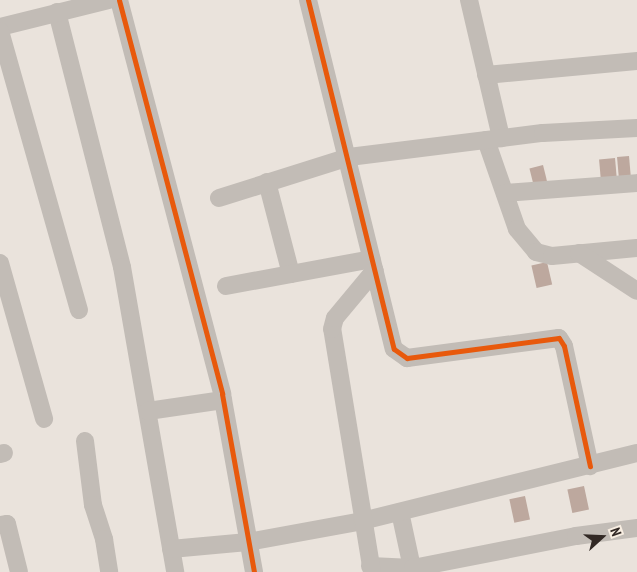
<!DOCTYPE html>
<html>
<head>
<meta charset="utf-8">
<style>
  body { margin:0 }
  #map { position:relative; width:637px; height:572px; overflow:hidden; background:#eae3dc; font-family:"PT Sans Narrow",sans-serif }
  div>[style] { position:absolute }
  .building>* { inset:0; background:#bda89e; transform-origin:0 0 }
  .street>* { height:18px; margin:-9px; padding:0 9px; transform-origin:9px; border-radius:9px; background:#c2bcb6 }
  .cycleway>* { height:5px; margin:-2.5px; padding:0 2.5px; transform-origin:2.5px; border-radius:2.5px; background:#e8590c }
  span { translate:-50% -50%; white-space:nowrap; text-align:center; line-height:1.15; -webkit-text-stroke:5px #f8eee2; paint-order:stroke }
  .north { position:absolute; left:577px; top:512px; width:50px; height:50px; -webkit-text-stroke:4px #f8eee2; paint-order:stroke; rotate:70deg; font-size:14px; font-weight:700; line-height:20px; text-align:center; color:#322925 }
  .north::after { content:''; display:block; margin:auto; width:18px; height:22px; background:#322925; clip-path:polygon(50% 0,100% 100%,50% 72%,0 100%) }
</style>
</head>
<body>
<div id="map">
  <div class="building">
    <i style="left:629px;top:156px;width:22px;height:12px;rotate:85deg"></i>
    <i style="left:615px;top:158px;width:21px;height:16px;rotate:85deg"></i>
    <i style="left:543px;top:165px;width:21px;height:14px;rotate:76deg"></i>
    <i style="left:547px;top:262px;width:23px;height:16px;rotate:77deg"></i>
    <i style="left:584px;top:486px;width:24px;height:17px;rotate:78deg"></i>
    <i style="left:525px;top:496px;width:24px;height:16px;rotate:78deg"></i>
  </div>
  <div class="street">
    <i style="left:119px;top:0;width:407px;rotate:75.3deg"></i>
    <i style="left:222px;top:394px;width:181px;rotate:79.8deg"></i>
    <i style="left:308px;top:0;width:359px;rotate:76.2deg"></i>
    <i style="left:394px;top:349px;width:16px;rotate:35deg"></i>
    <i style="left:407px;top:358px;width:153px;rotate:-7.5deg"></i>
    <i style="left:559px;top:338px;width:9px;rotate:58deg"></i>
    <i style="left:564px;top:346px;width:123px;rotate:77.8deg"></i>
    <i style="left:469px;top:0;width:142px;rotate:76.9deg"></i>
    <i style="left:57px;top:12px;width:263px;rotate:75.7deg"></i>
    <i style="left:122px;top:267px;width:310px;rotate:80.1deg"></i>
    <i style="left:0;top:27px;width:112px;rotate:-13.9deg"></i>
    <i style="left:0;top:31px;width:290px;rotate:74.2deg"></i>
    <i style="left:486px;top:75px;width:152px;rotate:-5.3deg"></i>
    <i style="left:486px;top:140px;width:94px;rotate:70.8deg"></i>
    <i style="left:517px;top:229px;width:30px;rotate:50deg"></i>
    <i style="left:536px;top:252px;width:16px;rotate:14deg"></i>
    <i style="left:552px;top:256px;width:85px;rotate:-5.4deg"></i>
    <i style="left:267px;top:182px;width:95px;rotate:75.4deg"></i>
    <i style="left:505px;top:193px;width:132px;rotate:-4.3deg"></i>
    <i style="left:219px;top:198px;width:136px;rotate:-17.5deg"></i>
    <i style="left:349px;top:157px;width:195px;rotate:-7.1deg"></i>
    <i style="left:543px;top:133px;width:94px;rotate:-3deg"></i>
    <i style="left:579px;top:253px;width:69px;rotate:33.2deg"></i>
    <i style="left:0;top:263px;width:162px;rotate:74.2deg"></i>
    <i style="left:226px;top:286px;width:148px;rotate:-10.5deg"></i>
    <i style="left:148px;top:411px;width:76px;rotate:-8.3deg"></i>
    <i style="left:85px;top:441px;width:64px;rotate:82.9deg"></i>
    <i style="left:93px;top:505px;width:36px;rotate:72deg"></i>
    <i style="left:104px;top:539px;width:33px;rotate:81deg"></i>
    <i style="left:0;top:454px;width:4px;rotate:-14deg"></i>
    <i style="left:400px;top:512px;width:61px;rotate:77.8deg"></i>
    <i style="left:0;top:525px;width:7px;rotate:-8deg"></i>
    <i style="left:7px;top:524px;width:49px;rotate:76deg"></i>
    <i style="left:171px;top:549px;width:77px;rotate:-5.2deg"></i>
    <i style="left:248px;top:542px;width:116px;rotate:-10.4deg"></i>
    <i style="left:362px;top:521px;width:283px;rotate:-13.9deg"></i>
    <i style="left:370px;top:566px;width:43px;rotate:2.7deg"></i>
    <i style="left:413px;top:568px;width:166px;rotate:-11.1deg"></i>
    <i style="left:576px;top:536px;width:62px;rotate:-7.5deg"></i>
    <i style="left:372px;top:572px;width:246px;rotate:-99.3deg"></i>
    <i style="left:332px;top:329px;width:11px;rotate:-75deg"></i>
    <i style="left:335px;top:318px;width:62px;rotate:-50.2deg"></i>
  </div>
  <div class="cycleway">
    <i style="left:119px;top:0;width:407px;rotate:75.3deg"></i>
    <i style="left:222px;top:394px;width:181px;rotate:79.8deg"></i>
    <i style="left:308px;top:0;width:359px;rotate:76.2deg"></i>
    <i style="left:394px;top:349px;width:16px;rotate:35deg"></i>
    <i style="left:407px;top:358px;width:153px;rotate:-7.5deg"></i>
    <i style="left:559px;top:338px;width:9px;rotate:58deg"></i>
    <i style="left:564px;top:346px;width:123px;rotate:77.8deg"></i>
  </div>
  <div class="north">N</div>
</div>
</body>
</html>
